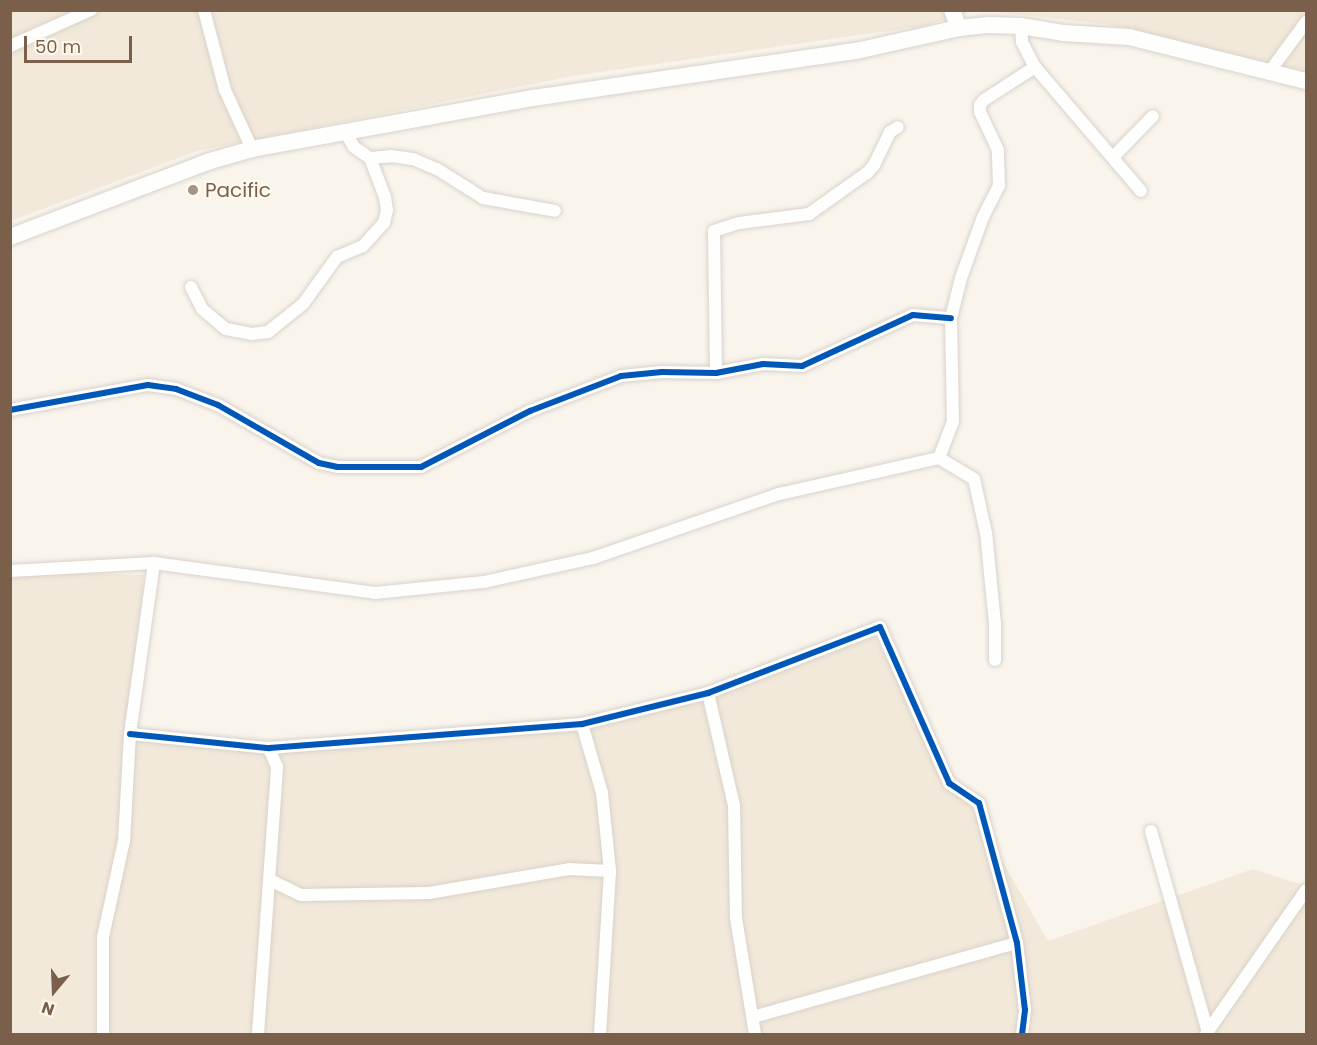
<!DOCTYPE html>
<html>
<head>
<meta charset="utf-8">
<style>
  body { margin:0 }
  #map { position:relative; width:1317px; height:1045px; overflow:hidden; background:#f9f5ed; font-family:Poppins,sans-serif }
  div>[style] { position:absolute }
  .residential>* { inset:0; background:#f2e9da }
  .roads { filter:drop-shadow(0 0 2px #d8d2cb) drop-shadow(0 0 2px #d8d2cb) }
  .street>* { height:12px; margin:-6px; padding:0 6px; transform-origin:6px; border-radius:6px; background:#fefefc }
  .secondary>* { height:16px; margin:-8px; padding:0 8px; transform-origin:8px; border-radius:8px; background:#fefefc }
  .cycleway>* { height:6px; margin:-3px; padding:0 3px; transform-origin:3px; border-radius:3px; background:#0057b8 }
  .dots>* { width:16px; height:16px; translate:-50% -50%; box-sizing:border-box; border:3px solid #fffaf0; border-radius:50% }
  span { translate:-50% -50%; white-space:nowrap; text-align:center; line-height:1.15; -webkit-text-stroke:5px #fffaf0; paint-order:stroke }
  .poi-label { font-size:20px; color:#7a5f4a }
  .left { translate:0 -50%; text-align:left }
  .frame { position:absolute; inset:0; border:12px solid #7a5f4a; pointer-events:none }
  .north { position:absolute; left:24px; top:961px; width:60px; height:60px; -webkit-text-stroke:4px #fffaf0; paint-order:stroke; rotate:199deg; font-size:16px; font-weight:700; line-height:24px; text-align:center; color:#7a5f4a }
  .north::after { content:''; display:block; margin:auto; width:21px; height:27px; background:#7a5f4a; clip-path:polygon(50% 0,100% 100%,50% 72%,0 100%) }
  .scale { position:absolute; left:24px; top:36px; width:108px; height:27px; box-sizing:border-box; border:3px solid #7a5f4a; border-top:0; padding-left:8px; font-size:18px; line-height:21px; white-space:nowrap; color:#7a5f4a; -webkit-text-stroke:4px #fffaf0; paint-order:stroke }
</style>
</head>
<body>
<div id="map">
  <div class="residential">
    <i style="clip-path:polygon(11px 11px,971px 11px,924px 26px,573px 76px,197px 151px,11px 221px)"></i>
    <i style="clip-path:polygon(988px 11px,1306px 11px,1306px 72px,1112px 25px)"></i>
    <i style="clip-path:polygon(11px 572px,144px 575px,128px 734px,173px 743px,360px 749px,671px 703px,873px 635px,1048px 941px,1253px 869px,1306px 886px,1306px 1034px,11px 1034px)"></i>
  </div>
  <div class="roads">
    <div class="street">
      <i style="left:204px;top:10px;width:83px;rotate:75.3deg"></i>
      <i style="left:225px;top:90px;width:65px;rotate:65.4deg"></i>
      <i style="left:1021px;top:26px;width:16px;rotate:86deg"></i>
      <i style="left:1022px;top:42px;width:28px;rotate:63deg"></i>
      <i style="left:1035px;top:67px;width:163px;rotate:49.5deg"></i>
      <i style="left:10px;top:46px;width:89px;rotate:-24deg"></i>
      <i style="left:1270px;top:71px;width:61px;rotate:-53.7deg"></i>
      <i style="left:345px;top:131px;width:18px;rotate:61deg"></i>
      <i style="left:354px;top:147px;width:19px;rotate:35deg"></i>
      <i style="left:370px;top:158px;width:21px;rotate:-5deg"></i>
      <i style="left:391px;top:156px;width:22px;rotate:8deg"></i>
      <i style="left:413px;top:159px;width:26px;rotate:23deg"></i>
      <i style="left:437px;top:169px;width:54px;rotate:32.2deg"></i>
      <i style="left:483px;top:198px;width:73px;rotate:10.2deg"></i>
      <i style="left:1113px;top:157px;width:57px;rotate:-45.7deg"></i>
      <i style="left:191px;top:287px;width:25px;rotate:63deg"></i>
      <i style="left:202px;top:309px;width:31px;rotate:40deg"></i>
      <i style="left:226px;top:329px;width:26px;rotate:11deg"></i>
      <i style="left:252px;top:334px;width:16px;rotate:-7deg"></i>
      <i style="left:268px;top:332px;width:45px;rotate:-38.7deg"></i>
      <i style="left:303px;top:304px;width:58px;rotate:-54.1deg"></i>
      <i style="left:337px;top:257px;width:28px;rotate:-23deg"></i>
      <i style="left:363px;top:246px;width:31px;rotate:-48deg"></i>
      <i style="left:384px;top:223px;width:13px;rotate:-77deg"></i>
      <i style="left:387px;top:210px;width:13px;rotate:-99deg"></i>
      <i style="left:385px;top:197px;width:42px;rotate:-111deg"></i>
      <i style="left:716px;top:373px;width:142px;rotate:-90.8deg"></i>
      <i style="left:714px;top:231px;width:26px;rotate:-18deg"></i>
      <i style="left:739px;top:223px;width:71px;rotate:-7.3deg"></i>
      <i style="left:809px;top:214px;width:71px;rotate:-35.3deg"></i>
      <i style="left:867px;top:173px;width:11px;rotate:-49deg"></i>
      <i style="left:874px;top:165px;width:37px;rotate:-64deg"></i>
      <i style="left:890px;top:132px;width:9px;rotate:-32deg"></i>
      <i style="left:10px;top:410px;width:140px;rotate:-10.3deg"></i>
      <i style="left:148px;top:385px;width:28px;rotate:8deg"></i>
      <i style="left:176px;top:389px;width:45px;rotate:20.9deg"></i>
      <i style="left:218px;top:405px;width:116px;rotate:29.9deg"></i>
      <i style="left:319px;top:463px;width:19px;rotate:12deg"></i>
      <i style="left:338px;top:467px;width:83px"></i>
      <i style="left:421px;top:467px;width:123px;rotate:-27.2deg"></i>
      <i style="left:530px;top:411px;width:97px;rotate:-21deg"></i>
      <i style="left:621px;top:376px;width:41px;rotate:-5.6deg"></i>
      <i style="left:662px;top:372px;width:54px;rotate:1.1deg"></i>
      <i style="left:716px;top:373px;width:48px;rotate:-10.8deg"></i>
      <i style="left:763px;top:364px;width:39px;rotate:3deg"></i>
      <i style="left:802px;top:366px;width:122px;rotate:-24.7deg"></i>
      <i style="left:913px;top:315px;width:38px;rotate:5deg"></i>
      <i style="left:10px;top:571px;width:144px;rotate:-3.2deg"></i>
      <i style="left:154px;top:563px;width:223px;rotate:7.7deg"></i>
      <i style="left:375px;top:593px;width:110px;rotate:-5.8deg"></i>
      <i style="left:484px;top:582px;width:112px;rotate:-12.4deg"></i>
      <i style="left:593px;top:558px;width:197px;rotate:-19deg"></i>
      <i style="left:779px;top:494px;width:164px;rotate:-12.7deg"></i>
      <i style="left:995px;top:660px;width:36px;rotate:-90deg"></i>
      <i style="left:995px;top:624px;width:91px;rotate:-95.6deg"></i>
      <i style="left:986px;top:533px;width:55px;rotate:-102.5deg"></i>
      <i style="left:974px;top:479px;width:41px;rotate:-149deg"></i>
      <i style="left:939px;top:458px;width:39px;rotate:-69deg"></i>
      <i style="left:953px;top:422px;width:104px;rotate:-91.1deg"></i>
      <i style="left:951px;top:318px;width:41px;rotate:-76deg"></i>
      <i style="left:961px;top:278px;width:65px;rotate:-70.2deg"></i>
      <i style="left:983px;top:217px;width:35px;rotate:-63deg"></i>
      <i style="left:999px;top:186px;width:36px;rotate:-92deg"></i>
      <i style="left:998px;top:150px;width:42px;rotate:-115.3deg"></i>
      <i style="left:980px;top:112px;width:7px;rotate:-90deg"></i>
      <i style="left:980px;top:105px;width:6px;rotate:-51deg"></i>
      <i style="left:984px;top:100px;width:61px;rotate:-32.9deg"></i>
      <i style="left:708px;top:693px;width:116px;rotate:77deg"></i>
      <i style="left:734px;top:806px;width:112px;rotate:89deg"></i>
      <i style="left:736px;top:918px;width:118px;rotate:80.7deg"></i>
      <i style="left:582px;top:724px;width:72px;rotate:73.8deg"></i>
      <i style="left:602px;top:793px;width:78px;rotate:84.1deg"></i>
      <i style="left:610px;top:871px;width:163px;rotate:93.5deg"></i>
      <i style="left:130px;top:734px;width:140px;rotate:5.8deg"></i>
      <i style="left:269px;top:748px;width:314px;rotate:-4.4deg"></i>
      <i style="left:582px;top:724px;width:130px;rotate:-13.8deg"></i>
      <i style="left:708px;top:693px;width:184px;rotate:-21deg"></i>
      <i style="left:880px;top:627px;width:171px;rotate:66.1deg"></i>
      <i style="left:949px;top:783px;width:36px;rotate:34deg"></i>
      <i style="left:979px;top:803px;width:145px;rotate:74.8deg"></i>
      <i style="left:1017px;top:943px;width:67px;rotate:83.2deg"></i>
      <i style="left:1025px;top:1010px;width:24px;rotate:97deg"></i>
      <i style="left:1151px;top:831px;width:209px;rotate:74.2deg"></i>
      <i style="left:270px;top:880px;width:34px;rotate:26deg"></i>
      <i style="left:301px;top:895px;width:128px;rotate:-0.9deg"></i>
      <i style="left:429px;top:893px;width:142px;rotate:-9.7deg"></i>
      <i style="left:569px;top:869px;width:41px;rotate:2.8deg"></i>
      <i style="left:753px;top:1017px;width:274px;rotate:-15.7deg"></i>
      <i style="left:103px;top:1034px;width:97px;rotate:-90deg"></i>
      <i style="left:103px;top:937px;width:98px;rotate:-77.7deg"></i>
      <i style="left:124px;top:841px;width:107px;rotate:-86.8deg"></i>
      <i style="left:130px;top:734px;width:173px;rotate:-82deg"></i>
      <i style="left:258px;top:1034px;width:268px;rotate:-85.9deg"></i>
      <i style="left:277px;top:767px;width:21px;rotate:-113deg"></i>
      <i style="left:1206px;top:1034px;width:175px;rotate:-55.2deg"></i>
    </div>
    <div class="secondary">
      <i style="left:952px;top:10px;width:19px;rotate:69deg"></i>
      <i style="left:10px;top:237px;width:214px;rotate:-20.8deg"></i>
      <i style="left:210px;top:161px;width:44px;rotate:-15.9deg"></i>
      <i style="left:252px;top:149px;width:286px;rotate:-10.3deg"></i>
      <i style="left:533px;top:98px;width:326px;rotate:-8.3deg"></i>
      <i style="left:856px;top:51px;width:106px;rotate:-12.6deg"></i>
      <i style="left:959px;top:28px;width:30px;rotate:-6deg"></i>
      <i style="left:989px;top:25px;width:32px;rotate:2deg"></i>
      <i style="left:1021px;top:26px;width:44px;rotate:9.2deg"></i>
      <i style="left:1064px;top:33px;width:65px;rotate:3.5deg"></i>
      <i style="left:1129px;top:37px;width:182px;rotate:14deg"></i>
    </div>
  </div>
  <div class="cycleway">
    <i style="left:10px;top:410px;width:140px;rotate:-10.3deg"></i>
    <i style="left:148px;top:385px;width:28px;rotate:8deg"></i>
    <i style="left:176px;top:389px;width:45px;rotate:20.9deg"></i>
    <i style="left:218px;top:405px;width:116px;rotate:29.9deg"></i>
    <i style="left:319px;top:463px;width:19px;rotate:12deg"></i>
    <i style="left:338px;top:467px;width:83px"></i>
    <i style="left:421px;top:467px;width:123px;rotate:-27.2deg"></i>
    <i style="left:530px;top:411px;width:97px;rotate:-21deg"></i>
    <i style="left:621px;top:376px;width:41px;rotate:-5.6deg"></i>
    <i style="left:662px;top:372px;width:54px;rotate:1.1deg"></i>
    <i style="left:716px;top:373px;width:48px;rotate:-10.8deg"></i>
    <i style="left:763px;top:364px;width:39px;rotate:3deg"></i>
    <i style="left:802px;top:366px;width:122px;rotate:-24.7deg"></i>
    <i style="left:913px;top:315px;width:38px;rotate:5deg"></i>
    <i style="left:130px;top:734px;width:140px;rotate:5.8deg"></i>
    <i style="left:269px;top:748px;width:314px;rotate:-4.4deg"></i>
    <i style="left:582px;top:724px;width:130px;rotate:-13.8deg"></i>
    <i style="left:708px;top:693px;width:184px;rotate:-21deg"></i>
    <i style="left:880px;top:627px;width:171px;rotate:66.1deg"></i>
    <i style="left:949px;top:783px;width:36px;rotate:34deg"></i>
    <i style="left:979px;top:803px;width:145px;rotate:74.8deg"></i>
    <i style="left:1017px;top:943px;width:67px;rotate:83.2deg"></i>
    <i style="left:1025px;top:1010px;width:24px;rotate:97deg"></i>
  </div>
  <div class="dots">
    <i style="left:193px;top:190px;background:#a69483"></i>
  </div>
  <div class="poi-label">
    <span class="left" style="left:205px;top:190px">Pacific</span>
  </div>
  <div class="frame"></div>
  <div class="north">N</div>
  <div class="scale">50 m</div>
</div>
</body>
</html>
